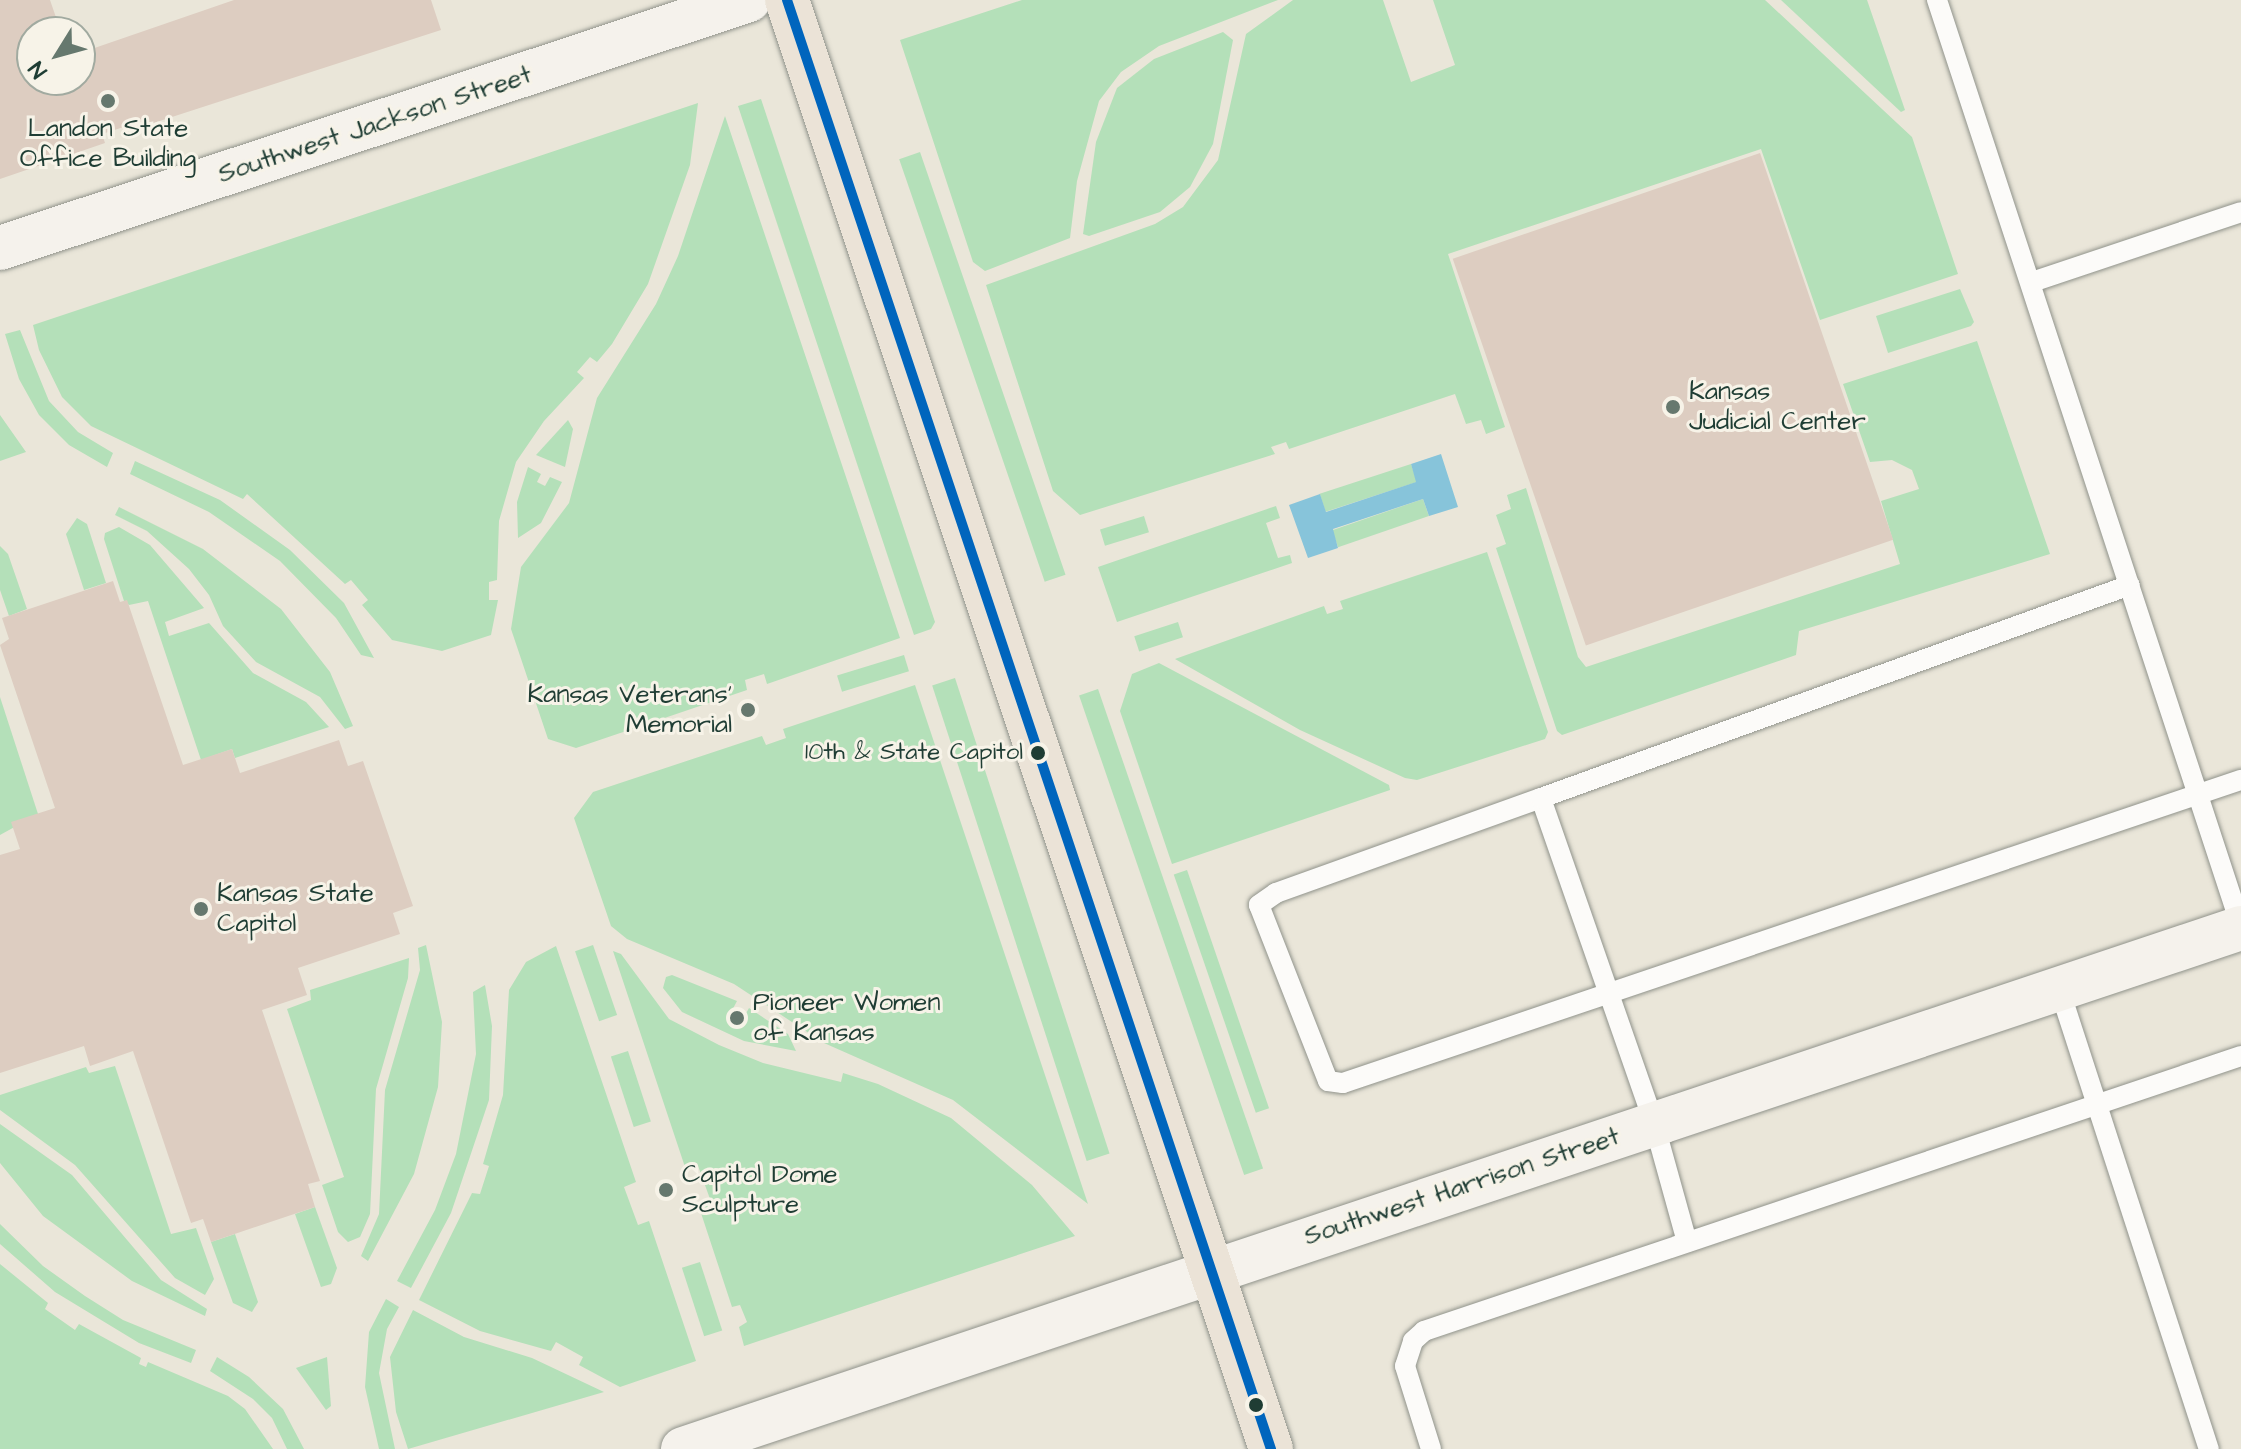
<!DOCTYPE html>
<html>
<head>
<meta charset="utf-8">
<style>
  body { margin:0 }
  #map { position:relative; width:2241px; height:1449px; overflow:hidden; background:#eae6d9; font-family:"Architects Daughter",sans-serif }
  div>[style] { position:absolute }
  .green>* { inset:0; background:#b4e0b9; transform-origin:0 0 }
  .water>* { inset:0; background:#87c4da }
  .building>* { inset:0; background:#ddcdc1; transform-origin:0 0 }
  .roads { filter:drop-shadow(0 0 2px #90938b) drop-shadow(0 0 2px #90938b) }
  .lane>* { height:20px; margin:-10px; padding:0 10px; transform-origin:10px; border-radius:10px; background:#fcfbf9 }
  .secondary>* { height:44px; margin:-22px; padding:0 22px; transform-origin:22px; border-radius:22px; background:#f5f2ec }
  .primary>* { height:44px; margin:-22px; padding:0 22px; transform-origin:22px; border-radius:22px; background:#ebe3d7 }
  .bus-1>* { height:10px; margin:-5px; padding:0 5px; transform-origin:5px; border-radius:5px; background:#0065bd }
  .dots>* { width:22px; height:22px; translate:-50% -50%; box-sizing:border-box; border:4px solid #f7f3e8; border-radius:50% }
  span { translate:-50% -50%; white-space:nowrap; text-align:center; line-height:1.15; -webkit-text-stroke:6px #f7f3e8; paint-order:stroke }
  .bus-label { font-size:24px; color:#1f3d34 }
  .right { translate:-100% -50%; text-align:right }
  .street-label { font-size:26px; color:#1f3d34 }
  .poi-label { font-size:26px; color:#1f3d34 }
  .left { translate:0 -50%; text-align:left }
  .north { position:absolute; left:16px; top:16px; width:80px; height:80px; box-sizing:border-box; background:#f7f3e8; border:2px solid #a1aaa0; border-radius:50%; rotate:233deg; font-size:22px; font-weight:700; line-height:32px; text-align:center; color:#1f3d34 }
  .north::after { content:''; display:block; margin:auto; width:28px; height:36px; background:#66786e; clip-path:polygon(50% 0,100% 100%,50% 72%,0 100%) }
</style>
</head>
<body>
<div id="map">
  <div class="green">
    <i style="clip-path:polygon(1022px 0,1278px 0,1159px 46px,1121px 72px,1099px 101px,1077px 181px,1070px 238px,985px 271px,973px 262px,900px 40px)"></i>
    <i style="clip-path:polygon(1293px 0,1383px 0,1411px 82px,1455px 65px,1433px 0,1765px 0,1912px 137px,1958px 274px,1820px 320px,1761px 149px,1448px 254px,1505px 427px,1486px 434px,1481px 420px,1466px 424px,1455px 394px,1289px 449px,1286px 442px,1271px 447px,1275px 454px,1080px 515px,1053px 491px,986px 285px,1155px 224px,1183px 207px,1218px 160px,1246px 34px)"></i>
    <i style="clip-path:polygon(1781px 0,1867px 0,1905px 110px,1901px 112px)"></i>
    <i style="clip-path:polygon(1223px 32px,1233px 40px,1213px 144px,1190px 187px,1160px 212px,1089px 236px,1083px 234px,1096px 142px,1117px 88px,1154px 59px)"></i>
    <i style="clip-path:polygon(761px 99px,935px 622px,931px 629px,914px 635px,738px 106px)"></i>
    <i style="clip-path:polygon(698px 103px,690px 165px,648px 284px,612px 344px,597px 362px,590px 357px,577px 372px,584px 378px,544px 421px,516px 462px,499px 521px,497px 580px,489px 582px,489px 600px,498px 600px,491px 635px,442px 651px,392px 640px,362px 605px,368px 600px,351px 580px,345px 584px,247px 494px,243px 499px,91px 426px,62px 397px,39px 350px,33px 325px)"></i>
    <i style="clip-path:polygon(725px 116px,900px 638px,767px 684px,764px 674px,745px 680px,747px 690px,576px 748px,548px 739px,511px 629px,521px 567px,569px 503px,597px 398px,656px 304px,678px 256px)"></i>
    <i style="left:920px;top:152px;width:447px;height:22px;rotate:71deg"></i>
    <i style="clip-path:polygon(1960px 289px,1974px 322px,1971px 326px,1888px 353px,1876px 316px)"></i>
    <i style="clip-path:polygon(20px 330px,49px 401px,78px 432px,113px 453px,107px 467px,69px 445px,39px 415px,19px 379px,5px 334px)"></i>
    <i style="clip-path:polygon(1977px 341px,2050px 554px,1799px 631px,1796px 655px,1562px 735px,1557px 731px,1496px 548px,1506px 544px,1496px 515px,1511px 509px,1507px 495px,1526px 488px,1578px 657px,1586px 667px,1900px 564px,1881px 501px,1919px 489px,1912px 470px,1892px 460px,1870px 462px,1843px 384px)"></i>
    <i style="clip-path:polygon(0 415px,26px 452px,0 461px,0 414px)"></i>
    <i style="clip-path:polygon(568px 420px,573px 429px,565px 467px,536px 455px)"></i>
    <i style="clip-path:polygon(135px 461px,220px 500px,290px 550px,344px 603px,374px 658px,361px 655px,336px 618px,280px 561px,209px 512px,130px 474px)"></i>
    <i style="left:1411px;top:464px;width:19px;height:96px;rotate:72deg"></i>
    <i style="clip-path:polygon(528px 467px,541px 474px,537px 482px,545px 486px,550px 477px,562px 482px,541px 523px,518px 538px,517px 502px)"></i>
    <i style="left:1423px;top:499px;width:18px;height:96px;rotate:71deg"></i>
    <i style="clip-path:polygon(1276px 506px,1280px 518px,1266px 523px,1278px 558px,1290px 555px,1292px 563px,1117px 622px,1098px 567px)"></i>
    <i style="clip-path:polygon(119px 507px,203px 549px,281px 609px,330px 672px,353px 726px,345px 729px,320px 697px,256px 662px,223px 626px,209px 595px,189px 569px,147px 531px,115px 515px)"></i>
    <i style="left:1144px;top:516px;width:17px;height:46px;rotate:73deg"></i>
    <i style="clip-path:polygon(77px 518px,87px 524px,106px 583px,84px 590px,66px 534px)"></i>
    <i style="clip-path:polygon(119px 527px,150px 545px,204px 608px,165px 622px,169px 636px,209px 623px,253px 673px,306px 702px,329px 727px,235px 758px,232px 749px,201px 760px,148px 601px,129px 605px,124px 601px,104px 539px,105px 533px)"></i>
    <i style="clip-path:polygon(0 546px,8px 554px,27px 609px,9px 616px,0 590px)"></i>
    <i style="clip-path:polygon(1487px 552px,1548px 732px,1545px 739px,1417px 780px,1405px 778px,1300px 730px,1175px 659px,1324px 606px,1327px 614px,1343px 609px,1340px 601px)"></i>
    <i style="left:1178px;top:622px;width:16px;height:46px;rotate:72deg"></i>
    <i style="left:904px;top:655px;width:17px;height:70px;rotate:73deg"></i>
    <i style="clip-path:polygon(1159px 663px,1389px 785px,1390px 790px,1172px 864px,1120px 711px,1132px 674px)"></i>
    <i style="left:955px;top:678px;width:500px;height:24px;rotate:72deg"></i>
    <i style="clip-path:polygon(915px 685px,1088px 1204px,953px 1100px,824px 1043px,734px 984px,627px 939px,611px 926px,574px 818px,593px 792px,762px 736px,766px 745px,786px 738px,783px 729px)"></i>
    <i style="left:1098px;top:689px;width:507px;height:20px;rotate:71deg"></i>
    <i style="clip-path:polygon(0 697px,38px 814px,0 835px)"></i>
    <i style="left:1187px;top:870px;width:252px;height:14px;rotate:71deg"></i>
    <i style="clip-path:polygon(426px 945px,442px 1022px,438px 1087px,414px 1174px,368px 1261px,361px 1256px,379px 1214px,385px 1090px,420px 970px,418px 948px)"></i>
    <i style="left:593px;top:945px;width:74px;height:19px;rotate:71deg"></i>
    <i style="clip-path:polygon(556px 946px,636px 1182px,624px 1187px,638px 1225px,649px 1221px,696px 1361px,620px 1387px,579px 1365px,583px 1357px,556px 1342px,551px 1351px,480px 1331px,419px 1300px,472px 1193px,480px 1194px,489px 1166px,483px 1164px,503px 1095px,509px 990px,526px 962px)"></i>
    <i style="clip-path:polygon(613px 951px,621px 954px,669px 1019px,719px 1045px,763px 1063px,841px 1082px,843px 1073px,878px 1084px,951px 1118px,1032px 1185px,1075px 1236px,744px 1346px,739px 1327px,747px 1322px,740px 1305px,732px 1307px,698px 1204px,710px 1199px,697px 1163px,685px 1167px)"></i>
    <i style="clip-path:polygon(409px 958px,408px 978px,376px 1089px,370px 1214px,360px 1237px,348px 1242px,338px 1232px,322px 1185px,344px 1177px,287px 1009px,311px 1000px,310px 990px)"></i>
    <i style="clip-path:polygon(672px 975px,737px 1001px,727px 1020px,739px 1026px,749px 1008px,788px 1034px,796px 1051px,744px 1041px,682px 1012px,663px 988px,666px 977px)"></i>
    <i style="clip-path:polygon(485px 985px,492px 1026px,489px 1100px,451px 1213px,411px 1288px,397px 1281px,435px 1210px,456px 1154px,476px 1054px,473px 992px)"></i>
    <i style="left:628px;top:1051px;width:74px;height:18px;rotate:72deg"></i>
    <i style="clip-path:polygon(115px 1066px,171px 1234px,196px 1228px,214px 1279px,205px 1295px,175px 1278px,75px 1165px,0 1110px,0 1095px,86px 1067px,89px 1073px)"></i>
    <i style="clip-path:polygon(0 1124px,72px 1175px,161px 1280px,207px 1309px,205px 1316px,132px 1281px,43px 1216px,0 1163px)"></i>
    <i style="clip-path:polygon(315px 1207px,337px 1268px,331px 1284px,321px 1287px,295px 1214px)"></i>
    <i style="clip-path:polygon(0 1224px,43px 1266px,85px 1296px,123px 1320px,196px 1350px,191px 1363px,139px 1343px,55px 1292px,0 1244px)"></i>
    <i style="clip-path:polygon(235px 1234px,258px 1302px,252px 1312px,233px 1303px,211px 1242px)"></i>
    <i style="left:700px;top:1262px;width:72px;height:19px;rotate:72deg"></i>
    <i style="clip-path:polygon(0 1264px,48px 1303px,45px 1309px,75px 1330px,79px 1324px,141px 1358px,139px 1364px,146px 1367px,148px 1362px,228px 1396px,245px 1409px,273px 1449px,0 1449px)"></i>
    <i style="clip-path:polygon(386px 1299px,399px 1307px,387px 1329px,379px 1373px,395px 1449px,379px 1449px,365px 1387px,369px 1332px)"></i>
    <i style="clip-path:polygon(413px 1310px,464px 1337px,532px 1358px,604px 1392px,408px 1449px,396px 1412px,390px 1357px)"></i>
    <i style="clip-path:polygon(217px 1357px,249px 1377px,283px 1409px,304px 1449px,287px 1449px,272px 1418px,253px 1399px,210px 1371px)"></i>
    <i style="clip-path:polygon(327px 1357px,331px 1406px,326px 1410px,296px 1368px)"></i>
  </div>
  <div class="water">
    <i style="clip-path:polygon(1441px 454px,1458px 507px,1429px 516px,1423px 499px,1333px 529px,1338px 548px,1308px 558px,1289px 505px,1320px 494px,1326px 512px,1416px 482px,1411px 464px)"></i>
  </div>
  <div class="building">
    <i style="clip-path:polygon(0 0,50px 0,61px 32px,32px 32px,32px 80px,80px 80px,80px 53px,234px 0,431px 0,441px 30px,138px 128px,136px 123px,102px 134px,105px 143px,0 179px)"></i>
    <i style="left:1760px;top:153px;width:409px;height:325px;rotate:71deg"></i>
    <i style="clip-path:polygon(113px 581px,120px 602px,127px 600px,183px 765px,232px 749px,240px 773px,339px 740px,348px 766px,363px 761px,413px 906px,393px 913px,400px 934px,298px 968px,307px 995px,262px 1010px,320px 1181px,308px 1184px,315px 1207px,211px 1242px,203px 1219px,191px 1223px,133px 1051px,90px 1066px,84px 1046px,0 1073px,0 855px,20px 849px,11px 822px,55px 808px,0 645px,9px 639px,2px 618px)"></i>
  </div>
  <div class="roads">
    <div class="lane">
      <i style="left:1937px;top:0;width:975px;rotate:71.83deg"></i>
      <i style="left:2032px;top:282px;width:220px;rotate:-18.5deg"></i>
      <i style="left:1541px;top:798px;width:282px;rotate:160.3deg"></i>
      <i style="left:1276px;top:893px;width:21px;rotate:145deg"></i>
      <i style="left:1259px;top:905px;width:189px;rotate:68.6deg"></i>
      <i style="left:1328px;top:1081px;width:15px;rotate:8deg"></i>
      <i style="left:1343px;top:1083px;width:948px;rotate:-18.65deg"></i>
      <i style="left:2059px;top:988px;width:485px;rotate:72deg"></i>
      <i style="left:1687px;top:1242px;width:123px;rotate:-105.5deg"></i>
      <i style="left:1654px;top:1123px;width:344px;rotate:-109.2deg"></i>
      <i style="left:1541px;top:798px;width:626px;rotate:-19.88deg"></i>
      <i style="left:1431px;top:1449px;width:87px;rotate:-107.4deg"></i>
      <i style="left:1405px;top:1366px;width:26px;rotate:-72deg"></i>
      <i style="left:1413px;top:1341px;width:15px;rotate:-42deg"></i>
      <i style="left:1424px;top:1331px;width:862px;rotate:-18.6deg"></i>
    </div>
    <div class="secondary">
      <i style="left:0;top:248px;width:789px;rotate:-18.32deg"></i>
      <i style="left:683px;top:1449px;width:1643px;rotate:-18.49deg"></i>
    </div>
    <div class="primary">
      <i style="left:787px;top:0;width:1528px;rotate:71.53deg"></i>
    </div>
  </div>
  <div class="bus-1">
    <i style="left:787px;top:0;width:1528px;rotate:71.53deg"></i>
  </div>
  <div class="dots">
    <i style="left:108px;top:101px;background:#66786e"></i>
    <i style="left:1673px;top:407px;background:#66786e"></i>
    <i style="left:748px;top:710px;background:#66786e"></i>
    <i style="left:1038px;top:753px;background:#1f3d34"></i>
    <i style="left:201px;top:909px;background:#66786e"></i>
    <i style="left:737px;top:1018px;background:#66786e"></i>
    <i style="left:666px;top:1190px;background:#66786e"></i>
    <i style="left:1256px;top:1405px;background:#1f3d34"></i>
  </div>
  <div class="bus-label">
    <span class="right" style="left:1023px;top:753px">10th &amp; State Capitol</span>
  </div>
  <div class="street-label">
    <span style="left:375px;top:125px;rotate:-18deg">Southwest Jackson Street</span>
    <span style="left:1462px;top:1187px;rotate:-18deg">Southwest Harrison Street</span>
  </div>
  <div class="poi-label">
    <span style="left:108px;top:144px">Landon State<br>Office Building</span>
    <span class="left" style="left:1689px;top:407px">Kansas<br>Judicial Center</span>
    <span class="right" style="left:732px;top:710px">Kansas Veterans'<br>Memorial</span>
    <span class="left" style="left:217px;top:909px">Kansas State<br>Capitol</span>
    <span class="left" style="left:753px;top:1018px">Pioneer Women<br>of Kansas</span>
    <span class="left" style="left:682px;top:1190px">Capitol Dome<br>Sculpture</span>
  </div>
  <div class="north">N</div>
</div>
</body>
</html>
